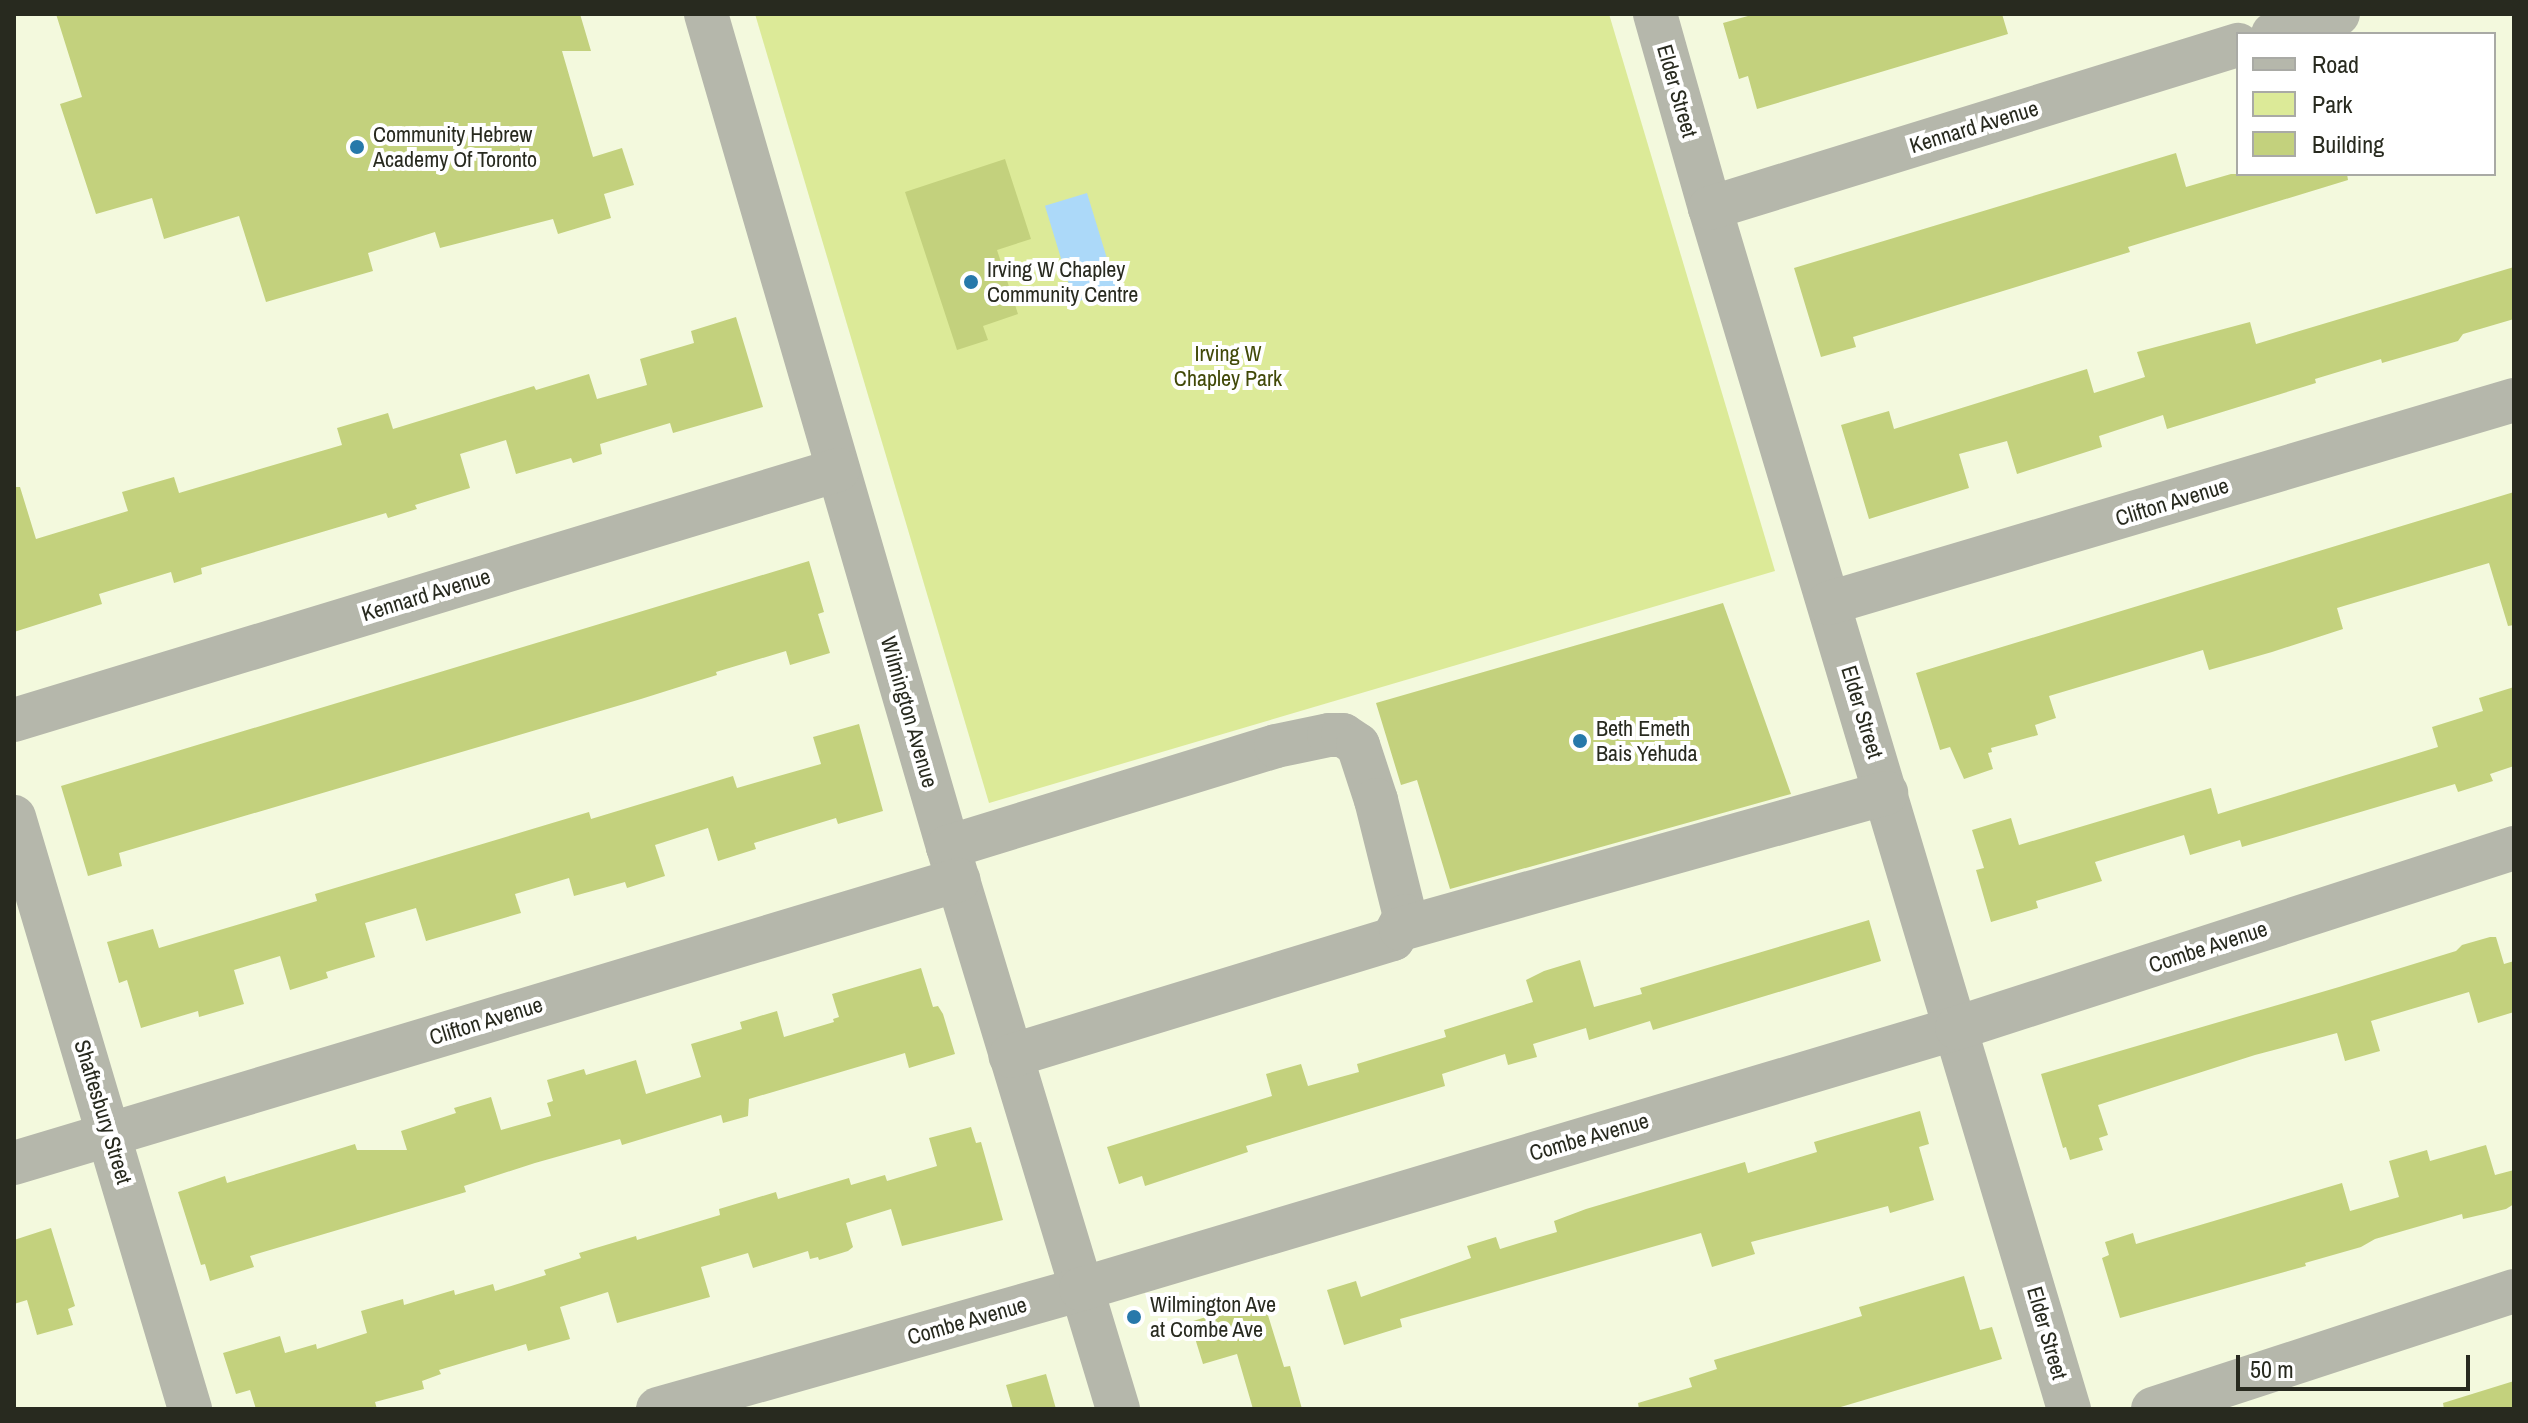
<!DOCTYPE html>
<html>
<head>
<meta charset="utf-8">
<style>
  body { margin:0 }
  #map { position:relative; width:2528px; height:1423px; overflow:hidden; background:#f3f9dd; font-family:"Archivo Narrow",sans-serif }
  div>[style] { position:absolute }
  .green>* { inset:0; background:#dcea98 }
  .water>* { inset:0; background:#acd9f9; transform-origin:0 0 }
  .building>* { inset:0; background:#c3d17d }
  .minor>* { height:44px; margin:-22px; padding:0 22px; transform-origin:22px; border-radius:22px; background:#b5b7ab }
  .dots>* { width:22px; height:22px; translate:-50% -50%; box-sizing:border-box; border:4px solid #fff; border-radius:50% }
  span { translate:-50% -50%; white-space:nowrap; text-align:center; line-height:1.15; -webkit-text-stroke:8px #fff; paint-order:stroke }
  .street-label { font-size:22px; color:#282a1f }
  .poi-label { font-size:22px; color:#282a1f }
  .left { translate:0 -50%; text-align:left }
  .park-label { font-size:22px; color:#414908 }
  .frame { position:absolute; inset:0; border:16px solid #282a1f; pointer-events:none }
  .legend { position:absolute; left:2236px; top:32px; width:260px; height:144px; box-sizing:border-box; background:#fff; border:2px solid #a9aaa5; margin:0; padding:10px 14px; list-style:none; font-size:24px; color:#282a1f }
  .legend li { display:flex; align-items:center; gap:16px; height:40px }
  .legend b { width:40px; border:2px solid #a9aaa5 }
  .scale { position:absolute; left:2236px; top:1355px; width:234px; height:36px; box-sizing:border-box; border:4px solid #282a1f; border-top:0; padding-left:10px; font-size:24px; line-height:28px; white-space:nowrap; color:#282a1f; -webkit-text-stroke:6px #fff; paint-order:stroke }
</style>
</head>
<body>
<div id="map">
  <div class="green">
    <i style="clip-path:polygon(755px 14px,1609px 14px,1775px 571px,989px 803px)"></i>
  </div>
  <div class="water">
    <i style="left:1087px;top:193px;width:101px;height:44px;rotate:73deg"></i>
  </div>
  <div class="building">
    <i style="clip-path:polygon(56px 14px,580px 14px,591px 51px,562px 51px,593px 157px,622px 148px,634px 185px,604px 194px,611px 218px,558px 234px,553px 219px,440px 248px,435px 232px,368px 253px,373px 271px,266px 302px,239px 216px,164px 239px,152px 198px,96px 214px,60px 104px,82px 97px)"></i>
    <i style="clip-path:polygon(1755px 14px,2002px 14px,2008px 34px,1757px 109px,1748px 76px,1739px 79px,1723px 23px)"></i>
    <i style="clip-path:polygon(2176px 153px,2186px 187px,2231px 174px,2347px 174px,2348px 180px,2128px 247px,2130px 252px,1853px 337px,1856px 347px,1821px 357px,1794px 268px)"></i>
    <i style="clip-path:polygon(1005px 159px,1031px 239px,997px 250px,1018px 314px,983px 326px,988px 340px,957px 350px,905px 192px)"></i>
    <i style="clip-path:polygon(2514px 267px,2514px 319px,2463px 334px,2458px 341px,2382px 363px,2381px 359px,2315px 379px,2316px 383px,2167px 429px,2163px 415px,2099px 436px,2102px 447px,2017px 474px,2007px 441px,1959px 454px,1969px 488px,1869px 519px,1841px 425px,1889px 411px,1894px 429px,2087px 369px,2094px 393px,2145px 377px,2137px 352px,2250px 322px,2256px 344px)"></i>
    <i style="clip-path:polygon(736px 317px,763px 407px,673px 433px,670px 423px,600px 444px,602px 454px,573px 463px,571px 458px,516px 474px,506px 440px,460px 454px,470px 488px,415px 505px,417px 509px,388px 518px,386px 513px,201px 568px,202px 574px,174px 583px,171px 572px,99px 594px,102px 604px,14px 632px,14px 487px,20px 487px,36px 539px,128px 511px,122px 492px,174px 477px,179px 493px,260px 469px,342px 445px,337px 428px,388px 413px,393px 429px,534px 386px,536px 390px,589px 374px,597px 399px,647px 385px,640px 359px,694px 343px,691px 331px)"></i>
    <i style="clip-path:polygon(2514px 492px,2514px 625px,2508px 626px,2489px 563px,2337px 608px,2343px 629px,2272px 652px,2209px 670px,2203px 650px,2049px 696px,2056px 718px,2035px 725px,2038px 735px,1991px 748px,1992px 752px,1988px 753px,1993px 769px,1964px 779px,1950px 747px,1940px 750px,1916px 673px)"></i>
    <i style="clip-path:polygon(809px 561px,824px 612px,818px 614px,830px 653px,790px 665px,786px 651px,716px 672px,717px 675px,641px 699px,119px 853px,122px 866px,88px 876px,61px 786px)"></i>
    <i style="clip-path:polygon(1723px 603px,1791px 794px,1450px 889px,1417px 780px,1401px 785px,1376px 703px)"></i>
    <i style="clip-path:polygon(2514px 687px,2514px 766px,2490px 774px,2493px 781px,2458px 792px,2455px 784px,2242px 847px,2240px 840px,2190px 855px,2184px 835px,2095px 862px,2102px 881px,2036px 901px,2038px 908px,1991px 922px,1976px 870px,1984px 868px,1972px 830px,2011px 818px,2019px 845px,2211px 788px,2218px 814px,2438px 747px,2432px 727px,2483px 711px,2479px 698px)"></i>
    <i style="clip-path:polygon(859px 724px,883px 811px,838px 824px,836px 818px,754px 843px,756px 849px,718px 861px,708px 828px,655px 845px,665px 876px,627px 888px,625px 882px,574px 896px,569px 878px,515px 894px,521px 913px,426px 941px,416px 908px,365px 923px,375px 957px,326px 972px,328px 978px,290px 990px,280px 956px,234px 970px,244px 1004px,199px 1017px,198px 1011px,141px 1028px,127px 980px,119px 983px,107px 942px,153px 929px,159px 948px,317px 901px,315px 894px,589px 812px,591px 819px,733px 776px,737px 788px,821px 764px,813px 737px)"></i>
    <i style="clip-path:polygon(1869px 920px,1881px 961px,1653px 1030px,1650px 1021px,1589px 1040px,1586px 1028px,1533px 1044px,1537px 1057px,1508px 1065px,1505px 1054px,1442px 1074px,1445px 1086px,1246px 1146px,1248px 1152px,1145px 1186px,1142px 1176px,1119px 1184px,1107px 1147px,1272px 1096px,1266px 1074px,1301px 1064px,1308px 1086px,1359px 1072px,1357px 1064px,1446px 1037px,1444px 1030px,1533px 1002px,1526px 980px,1544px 971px,1580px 960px,1594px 1007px,1642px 994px,1640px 988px)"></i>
    <i style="clip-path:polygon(2490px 937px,2496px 937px,2504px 964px,2514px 961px,2514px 1012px,2478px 1023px,2469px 992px,2371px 1021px,2380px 1051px,2345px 1061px,2337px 1033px,2255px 1055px,2098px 1105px,2108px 1135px,2099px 1138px,2103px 1150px,2070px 1160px,2066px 1147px,2063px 1148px,2041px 1074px,2339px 987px,2456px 951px,2462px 945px)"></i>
    <i style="clip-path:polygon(921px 968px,933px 1007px,938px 1006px,943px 1014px,955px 1054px,909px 1068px,905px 1053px,749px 1099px,748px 1116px,723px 1123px,721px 1115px,622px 1145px,620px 1139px,535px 1163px,464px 1186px,466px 1192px,250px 1256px,254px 1267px,210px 1281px,205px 1264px,201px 1265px,178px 1192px,225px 1176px,227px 1183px,355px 1144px,357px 1150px,407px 1150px,401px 1131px,456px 1113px,454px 1108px,491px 1097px,501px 1130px,551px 1116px,547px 1103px,553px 1101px,547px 1080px,584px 1069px,586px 1075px,636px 1060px,646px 1094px,701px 1077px,691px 1044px,742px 1029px,740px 1022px,777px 1011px,784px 1037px,834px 1022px,833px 1019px,839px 1017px,832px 994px)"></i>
    <i style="clip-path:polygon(1920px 1111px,1929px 1144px,1919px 1147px,1934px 1200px,1890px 1213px,1888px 1206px,1751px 1242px,1755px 1254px,1712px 1267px,1701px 1233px,1400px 1319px,1402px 1327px,1344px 1345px,1327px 1290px,1356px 1281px,1361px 1297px,1471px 1258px,1467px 1246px,1496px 1237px,1500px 1249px,1526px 1241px,1557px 1232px,1554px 1221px,1586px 1209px,1745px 1162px,1748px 1173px,1817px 1152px,1814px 1142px)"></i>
    <i style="clip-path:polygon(971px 1127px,976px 1143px,981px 1142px,1003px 1220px,902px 1246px,891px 1209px,846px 1223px,853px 1247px,848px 1251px,819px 1260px,818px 1257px,810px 1259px,808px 1251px,753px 1268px,748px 1253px,701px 1267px,710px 1297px,617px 1323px,608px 1292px,560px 1307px,570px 1339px,528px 1351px,526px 1344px,439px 1370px,441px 1374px,422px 1381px,424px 1389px,375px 1402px,377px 1409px,256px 1409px,250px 1390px,236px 1394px,223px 1353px,280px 1336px,285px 1353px,316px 1344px,317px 1349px,367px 1333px,361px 1311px,403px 1299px,404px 1305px,454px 1290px,455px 1295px,493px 1284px,495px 1291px,546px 1275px,544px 1270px,581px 1258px,579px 1253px,636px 1236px,637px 1240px,720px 1215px,719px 1209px,776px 1192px,778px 1199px,849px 1178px,851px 1185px,885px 1175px,887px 1181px,937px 1166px,929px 1138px)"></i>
    <i style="clip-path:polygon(2486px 1145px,2495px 1175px,2514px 1170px,2514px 1204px,2506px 1209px,2463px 1219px,2462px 1214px,2375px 1239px,2361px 1247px,2305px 1263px,2306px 1266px,2120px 1318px,2102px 1258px,2109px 1255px,2105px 1242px,2133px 1233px,2136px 1244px,2342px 1183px,2350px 1211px,2399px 1197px,2389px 1161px,2427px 1150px,2430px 1161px)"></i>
    <i style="clip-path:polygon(51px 1228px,75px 1306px,68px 1309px,73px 1325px,37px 1335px,27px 1300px,14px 1304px,14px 1240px)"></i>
    <i style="clip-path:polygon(1964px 1276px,1980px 1330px,1992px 1327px,2002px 1359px,1834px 1409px,1639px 1409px,1638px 1403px,1692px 1387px,1689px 1378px,1717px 1369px,1714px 1360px,1862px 1316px,1859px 1307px)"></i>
    <i style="clip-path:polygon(1263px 1299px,1284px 1367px,1290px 1366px,1302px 1409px,1253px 1409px,1237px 1354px,1203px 1364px,1190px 1322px)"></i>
    <i style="clip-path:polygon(1046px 1374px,1056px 1409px,1013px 1409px,1006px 1385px)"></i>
    <i style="clip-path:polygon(2514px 1381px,2514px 1409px,2444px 1409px,2443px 1403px)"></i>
  </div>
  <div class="minor">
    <i style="left:706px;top:14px;width:867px;rotate:73.8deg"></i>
    <i style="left:948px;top:847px;width:587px;rotate:73.17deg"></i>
    <i style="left:1655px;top:14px;width:202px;rotate:74.2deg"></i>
    <i style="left:1710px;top:208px;width:1254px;rotate:73.36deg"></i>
    <i style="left:2273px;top:34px;width:68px;rotate:-17.1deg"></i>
    <i style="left:1710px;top:208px;width:553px;rotate:-17.16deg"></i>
    <i style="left:1829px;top:603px;width:714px;rotate:-16.51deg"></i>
    <i style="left:14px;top:720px;width:861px;rotate:-16.88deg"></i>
    <i style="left:14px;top:817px;width:618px;rotate:73.44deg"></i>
    <i style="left:948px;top:847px;width:343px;rotate:-17.1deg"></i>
    <i style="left:1276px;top:746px;width:54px;rotate:-11.7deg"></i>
    <i style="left:1329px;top:735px;width:14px"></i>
    <i style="left:1343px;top:735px;width:18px;rotate:34deg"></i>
    <i style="left:1358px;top:745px;width:58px;rotate:71.9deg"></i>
    <i style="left:1376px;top:800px;width:120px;rotate:76deg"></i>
    <i style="left:1405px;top:916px;width:26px;rotate:118deg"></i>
    <i style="left:1393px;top:939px;width:400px;rotate:163deg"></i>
    <i style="left:1401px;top:929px;width:504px;rotate:-15.66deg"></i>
    <i style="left:14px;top:1163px;width:986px;rotate:-16.69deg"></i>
    <i style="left:658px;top:1409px;width:440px;rotate:-15.8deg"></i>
    <i style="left:1081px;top:1289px;width:914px;rotate:-16.59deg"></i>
    <i style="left:1957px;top:1028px;width:585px;rotate:-17.91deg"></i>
    <i style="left:2153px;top:1409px;width:380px;rotate:-18.1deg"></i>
  </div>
  <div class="dots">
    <i style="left:357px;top:147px;background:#2779aa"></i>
    <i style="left:971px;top:282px;background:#2779aa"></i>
    <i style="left:1580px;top:741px;background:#2779aa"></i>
    <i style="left:1134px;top:1317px;background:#2779aa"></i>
  </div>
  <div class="street-label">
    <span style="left:1677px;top:91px;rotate:74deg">Elder Street</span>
    <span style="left:1974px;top:127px;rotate:-17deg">Kennard Avenue</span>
    <span style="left:2172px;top:502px;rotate:-17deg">Clifton Avenue</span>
    <span style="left:426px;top:595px;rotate:-17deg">Kennard Avenue</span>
    <span style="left:909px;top:712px;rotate:74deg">Wilmington Avenue</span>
    <span style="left:1862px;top:712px;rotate:73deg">Elder Street</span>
    <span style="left:2208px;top:947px;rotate:-18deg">Combe Avenue</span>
    <span style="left:486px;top:1021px;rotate:-17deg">Clifton Avenue</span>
    <span style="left:103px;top:1112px;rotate:73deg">Shaftesbury Street</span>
    <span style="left:1589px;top:1137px;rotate:-16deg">Combe Avenue</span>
    <span style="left:967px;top:1321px;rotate:-16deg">Combe Avenue</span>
    <span style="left:2047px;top:1333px;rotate:74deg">Elder Street</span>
  </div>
  <div class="poi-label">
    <span class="left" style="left:373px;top:147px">Community Hebrew<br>Academy Of Toronto</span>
    <span class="left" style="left:987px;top:282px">Irving W Chapley<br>Community Centre</span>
    <span class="left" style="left:1596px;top:741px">Beth Emeth<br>Bais Yehuda</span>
    <span class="left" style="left:1150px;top:1317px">Wilmington Ave<br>at Combe Ave</span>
  </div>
  <div class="park-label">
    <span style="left:1228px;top:366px">Irving W<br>Chapley Park</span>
  </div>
  <div class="frame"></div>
  <ul class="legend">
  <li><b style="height:10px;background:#b5b7ab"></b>Road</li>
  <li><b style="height:22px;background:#dcea98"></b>Park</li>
  <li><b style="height:22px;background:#c3d17d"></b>Building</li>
  </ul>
  <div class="scale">50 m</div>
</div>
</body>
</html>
